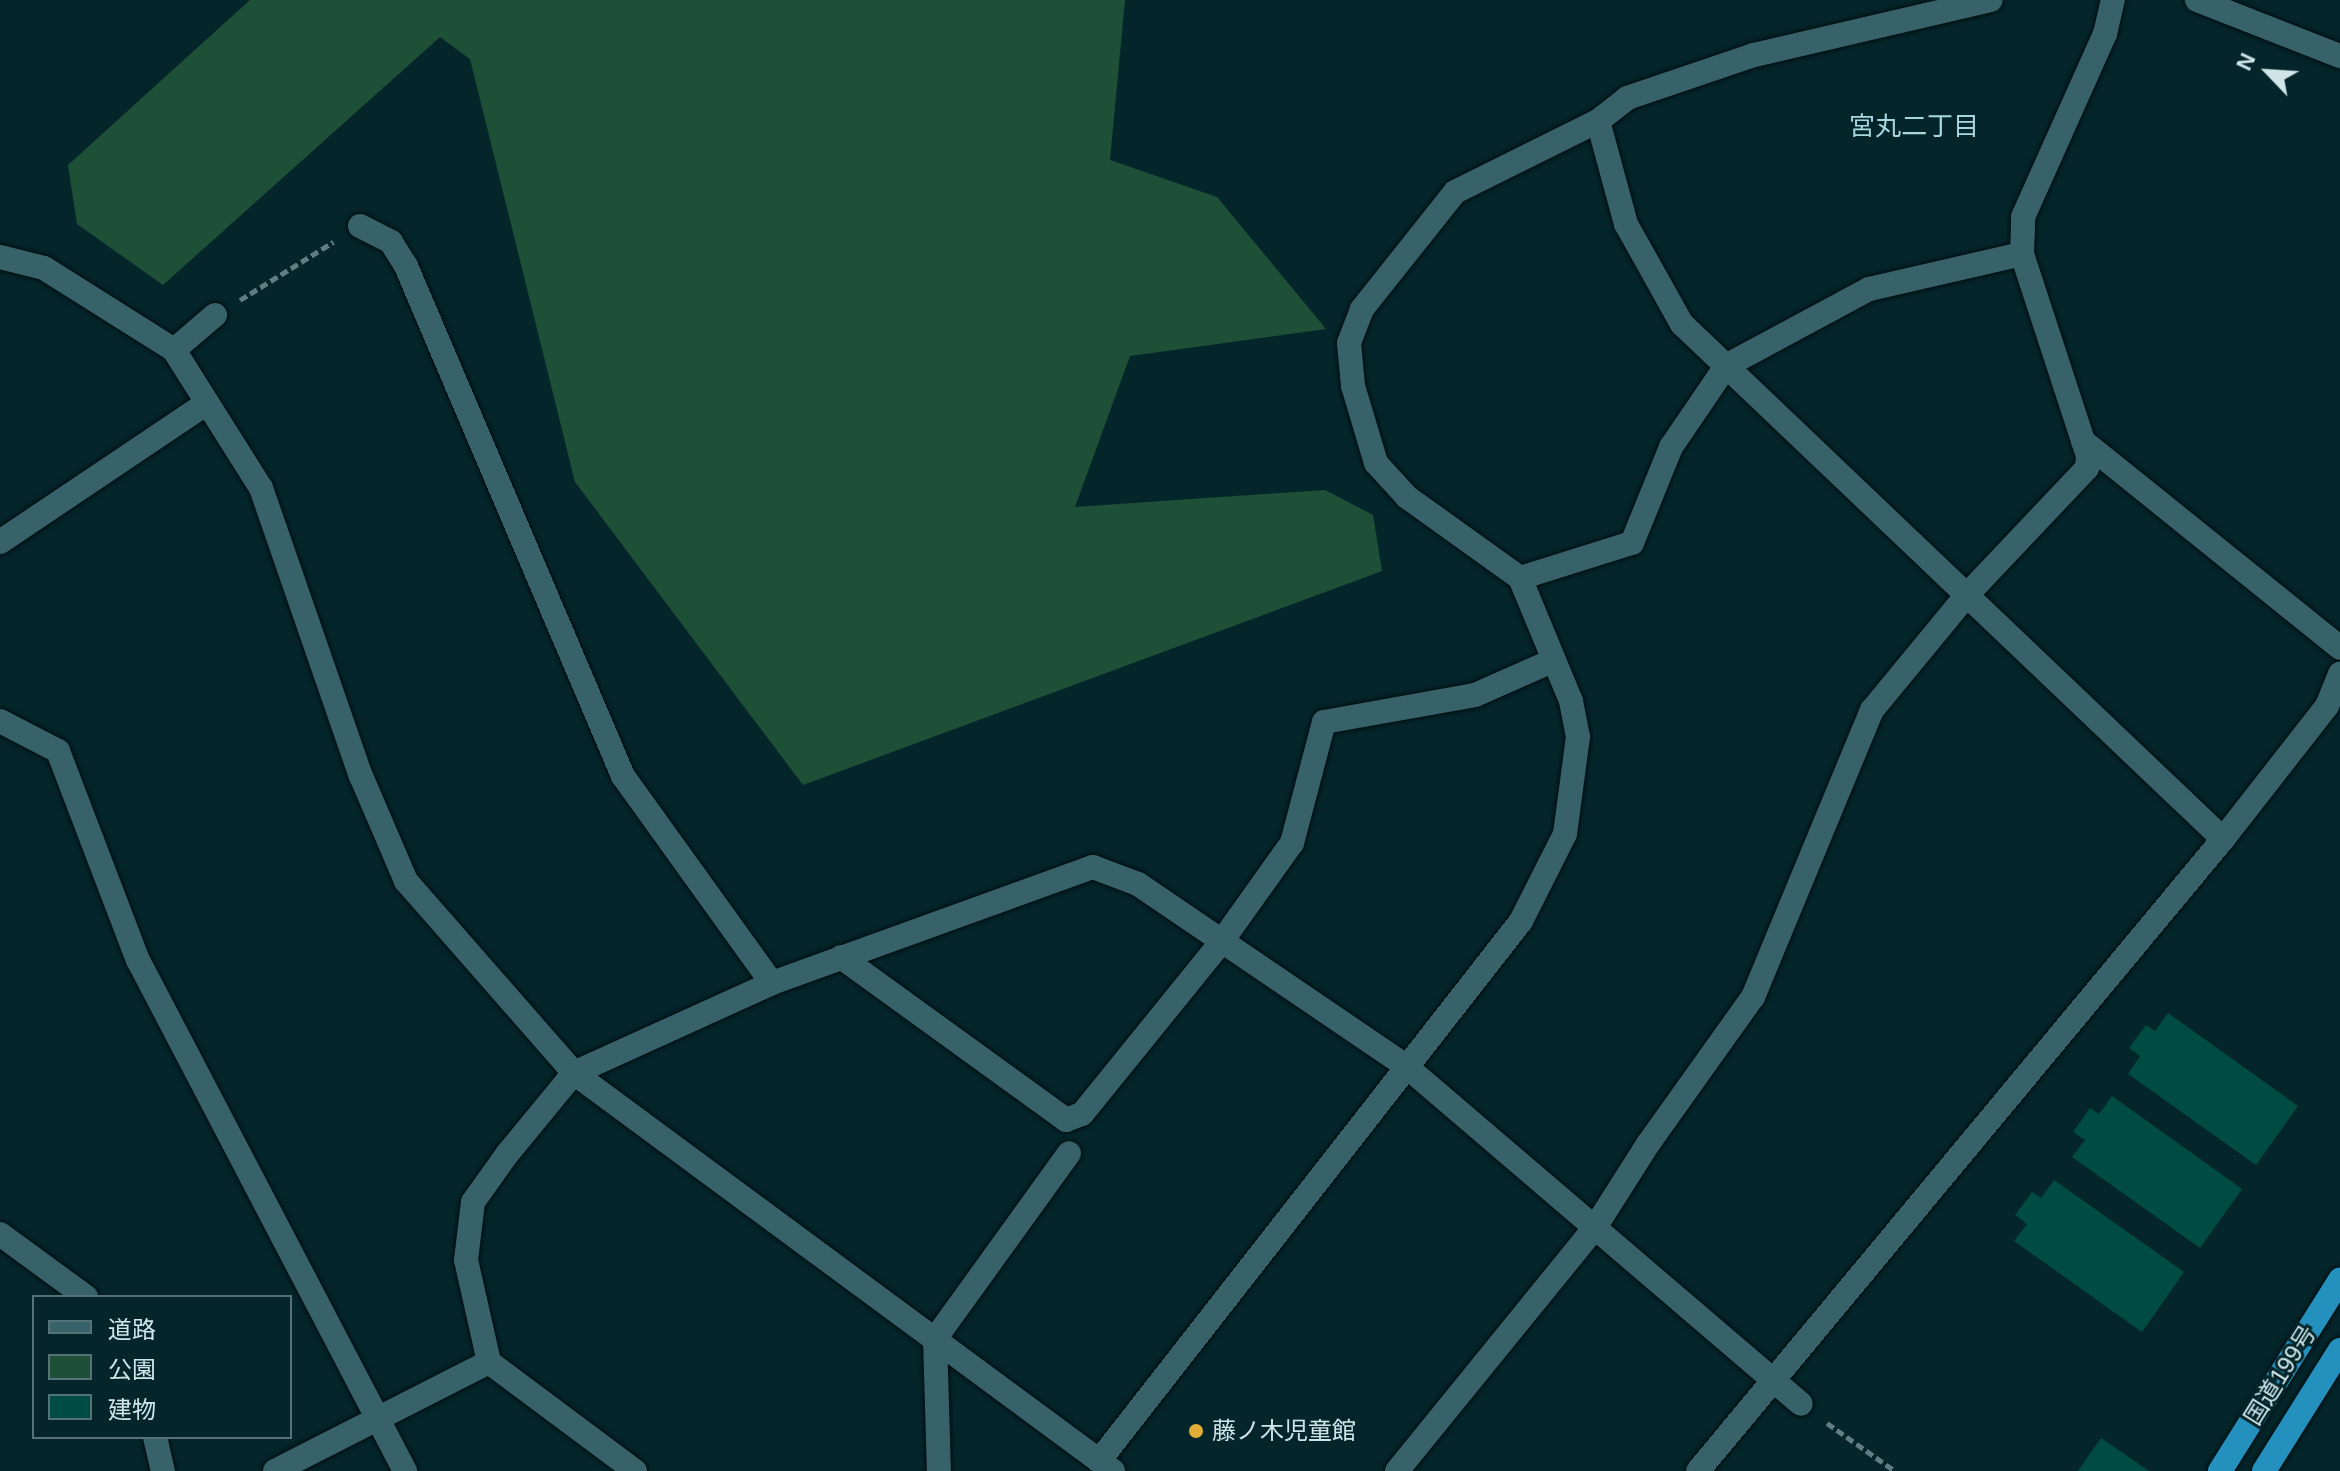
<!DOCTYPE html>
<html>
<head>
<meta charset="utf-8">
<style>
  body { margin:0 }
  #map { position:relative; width:2340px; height:1471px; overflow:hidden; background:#04262b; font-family:Helvetica,"Noto Sans JP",sans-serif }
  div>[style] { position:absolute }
  .green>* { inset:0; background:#1e5037 }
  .building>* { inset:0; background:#004b44 }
  .path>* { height:5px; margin-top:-2.5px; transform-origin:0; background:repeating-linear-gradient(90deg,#617d82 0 8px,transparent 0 12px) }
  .roads { filter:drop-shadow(0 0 2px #000e11) drop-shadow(0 0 2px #000e11) }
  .service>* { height:24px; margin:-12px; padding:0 12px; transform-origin:12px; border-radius:12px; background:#38626a }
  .minor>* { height:24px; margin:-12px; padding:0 12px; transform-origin:12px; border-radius:12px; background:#38626a }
  .trunk>* { height:24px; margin:-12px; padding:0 12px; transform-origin:12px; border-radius:12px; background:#2490be }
  .dots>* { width:22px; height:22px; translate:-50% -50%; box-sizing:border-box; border:4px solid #04262b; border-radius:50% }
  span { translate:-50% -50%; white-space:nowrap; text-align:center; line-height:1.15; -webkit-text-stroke:6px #04262b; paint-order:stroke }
  .street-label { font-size:24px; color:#cfe5e9 }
  .poi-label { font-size:24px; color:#cfe5e9 }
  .left { translate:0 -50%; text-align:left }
  .neighbourhood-label { font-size:26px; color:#a8d6de }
  .legend { position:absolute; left:32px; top:1295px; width:260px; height:144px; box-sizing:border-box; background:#04262b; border:2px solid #557277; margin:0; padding:10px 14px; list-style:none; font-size:24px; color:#cfe5e9 }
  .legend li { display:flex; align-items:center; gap:16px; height:40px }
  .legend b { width:40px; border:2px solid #557277 }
  .north { position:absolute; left:2228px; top:32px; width:80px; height:80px; -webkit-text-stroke:6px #04262b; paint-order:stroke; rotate:295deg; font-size:22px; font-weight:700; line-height:32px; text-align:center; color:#cfe5e9 }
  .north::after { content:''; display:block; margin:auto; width:28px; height:36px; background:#cfe5e9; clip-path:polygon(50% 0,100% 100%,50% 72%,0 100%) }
</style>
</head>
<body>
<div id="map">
  <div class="green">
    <i style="clip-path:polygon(250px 0,1125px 0,1110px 160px,1217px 197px,1326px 329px,1130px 356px,1075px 507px,1325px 490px,1373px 515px,1382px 571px,803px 785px,575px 482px,470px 59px,440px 37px,163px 285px,77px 224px,68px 165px)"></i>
  </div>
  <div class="building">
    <i style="clip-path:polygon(2168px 1013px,2298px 1106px,2256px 1165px,2128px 1074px,2140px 1056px,2129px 1048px,2146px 1025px,2155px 1031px)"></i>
    <i style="clip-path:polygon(2112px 1096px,2242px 1189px,2200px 1248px,2072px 1157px,2085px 1140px,2073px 1132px,2090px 1108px,2099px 1114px)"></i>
    <i style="clip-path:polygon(2054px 1180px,2184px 1272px,2142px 1332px,2014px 1241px,2027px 1224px,2015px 1215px,2032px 1192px,2041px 1198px)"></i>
    <i style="clip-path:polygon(2101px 1438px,2149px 1471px,2078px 1471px)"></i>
  </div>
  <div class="path">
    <i style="left:240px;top:300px;width:110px;rotate:-31.9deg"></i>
    <i style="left:1827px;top:1423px;width:83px;rotate:35.2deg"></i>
  </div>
  <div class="roads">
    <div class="service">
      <i style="left:360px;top:226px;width:35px;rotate:27deg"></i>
      <i style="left:391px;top:242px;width:28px;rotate:58deg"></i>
      <i style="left:406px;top:266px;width:554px;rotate:66.95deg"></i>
      <i style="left:623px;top:776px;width:255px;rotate:54.3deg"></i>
      <i style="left:1520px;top:578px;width:117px;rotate:-17.4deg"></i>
      <i style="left:1632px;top:543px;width:104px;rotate:-67.9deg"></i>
      <i style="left:1671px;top:447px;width:98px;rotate:-55.8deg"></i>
      <i style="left:1726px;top:366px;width:162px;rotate:-28.3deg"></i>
      <i style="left:1869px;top:289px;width:157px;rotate:-12.9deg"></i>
      <i style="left:841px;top:957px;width:278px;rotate:35.9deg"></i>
      <i style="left:1066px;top:1120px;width:17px;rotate:-21deg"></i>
      <i style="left:1082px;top:1114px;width:223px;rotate:-51deg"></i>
      <i style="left:1222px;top:941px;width:120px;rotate:-54.5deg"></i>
      <i style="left:1292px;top:843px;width:125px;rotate:-75.2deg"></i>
      <i style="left:1324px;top:722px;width:153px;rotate:-10.1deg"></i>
      <i style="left:1475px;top:695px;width:86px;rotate:-23.9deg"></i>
      <i style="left:935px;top:1339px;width:229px;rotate:-54.2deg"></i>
    </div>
    <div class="minor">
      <i style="left:2197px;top:0;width:154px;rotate:21.4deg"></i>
      <i style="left:1598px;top:121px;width:107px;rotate:74.8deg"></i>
      <i style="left:1626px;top:224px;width:115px;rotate:60.8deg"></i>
      <i style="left:1682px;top:324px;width:747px;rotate:43.59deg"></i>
      <i style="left:0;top:257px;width:45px;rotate:14deg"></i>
      <i style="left:44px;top:268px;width:154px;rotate:32.2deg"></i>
      <i style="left:174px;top:350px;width:163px;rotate:57.8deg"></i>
      <i style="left:261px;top:488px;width:305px;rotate:70.9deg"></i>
      <i style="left:361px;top:776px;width:114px;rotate:66.8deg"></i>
      <i style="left:406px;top:881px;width:255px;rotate:48.8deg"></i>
      <i style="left:574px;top:1073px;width:670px;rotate:36.44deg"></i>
      <i style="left:174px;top:350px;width:54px;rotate:-40.5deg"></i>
      <i style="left:2083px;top:441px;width:330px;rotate:38.8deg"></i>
      <i style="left:0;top:542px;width:249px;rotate:-33.9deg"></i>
      <i style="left:0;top:721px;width:65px;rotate:27.3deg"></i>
      <i style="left:58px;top:751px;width:224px;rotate:69.1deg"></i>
      <i style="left:138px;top:960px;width:577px;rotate:62.41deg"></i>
      <i style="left:0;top:1234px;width:107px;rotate:36.2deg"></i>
      <i style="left:935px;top:1339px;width:132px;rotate:88.3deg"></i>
      <i style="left:155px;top:1437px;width:35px;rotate:77deg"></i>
      <i style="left:1099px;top:1461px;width:685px;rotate:-51.99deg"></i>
      <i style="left:1521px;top:921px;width:97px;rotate:-63.2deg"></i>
      <i style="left:1565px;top:834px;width:98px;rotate:-82.4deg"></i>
      <i style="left:1578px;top:737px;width:37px;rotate:-101deg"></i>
      <i style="left:1571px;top:701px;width:133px;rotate:-112.5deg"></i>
      <i style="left:1520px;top:578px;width:139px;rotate:-144.4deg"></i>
      <i style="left:1407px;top:497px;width:46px;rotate:-132.4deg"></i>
      <i style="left:1376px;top:463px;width:80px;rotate:-106.6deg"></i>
      <i style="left:1353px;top:386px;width:43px;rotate:-95.3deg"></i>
      <i style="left:1349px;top:343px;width:36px;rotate:-69deg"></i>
      <i style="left:1362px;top:309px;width:149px;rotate:-51.5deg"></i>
      <i style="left:1455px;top:192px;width:160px;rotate:-26.4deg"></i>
      <i style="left:1598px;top:121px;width:37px;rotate:-38deg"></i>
      <i style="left:1627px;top:98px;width:134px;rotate:-18.7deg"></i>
      <i style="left:1754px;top:55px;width:243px;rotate:-13.1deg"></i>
      <i style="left:275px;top:1471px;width:240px;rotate:-27deg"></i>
      <i style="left:635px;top:1471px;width:182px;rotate:-143.3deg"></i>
      <i style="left:489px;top:1362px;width:105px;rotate:-102.7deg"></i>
      <i style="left:466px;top:1260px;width:58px;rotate:-83.1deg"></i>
      <i style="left:473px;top:1202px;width:60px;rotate:-54.5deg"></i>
      <i style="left:508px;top:1153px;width:104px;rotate:-50.5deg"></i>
      <i style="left:574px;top:1073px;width:217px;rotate:-24.4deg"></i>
      <i style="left:772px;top:983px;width:341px;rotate:-19.9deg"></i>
      <i style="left:1093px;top:867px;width:48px;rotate:20.7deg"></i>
      <i style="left:1138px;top:884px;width:325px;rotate:34.2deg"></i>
      <i style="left:1407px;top:1067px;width:518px;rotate:40.54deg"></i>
      <i style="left:1397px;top:1471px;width:312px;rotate:-50.9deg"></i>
      <i style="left:1594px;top:1229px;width:101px;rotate:-57.6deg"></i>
      <i style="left:1648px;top:1144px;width:181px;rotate:-54.5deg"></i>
      <i style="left:1753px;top:997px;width:311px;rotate:-67.5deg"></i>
      <i style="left:1872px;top:710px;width:146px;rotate:-50.5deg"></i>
      <i style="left:1965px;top:597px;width:178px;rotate:-46.6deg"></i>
      <i style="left:2087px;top:468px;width:12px;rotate:-85deg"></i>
      <i style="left:2088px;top:456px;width:213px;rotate:-108.1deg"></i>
      <i style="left:2022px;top:254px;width:37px;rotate:-88deg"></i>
      <i style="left:2023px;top:217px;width:201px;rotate:-65.9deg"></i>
      <i style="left:2105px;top:34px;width:35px;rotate:-77deg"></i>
      <i style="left:1698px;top:1471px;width:822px;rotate:-50.28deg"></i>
      <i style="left:2223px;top:839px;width:169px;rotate:-52deg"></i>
      <i style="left:2327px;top:706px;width:35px;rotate:-68deg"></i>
    </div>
    <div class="trunk">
      <i style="left:2220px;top:1471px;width:226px;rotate:-57.9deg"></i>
      <i style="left:2264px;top:1471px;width:143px;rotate:-57.9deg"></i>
    </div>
  </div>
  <div class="dots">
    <i style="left:1196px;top:1431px;background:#e3ae35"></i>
  </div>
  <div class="street-label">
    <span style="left:2280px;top:1375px;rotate:-58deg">国道199号</span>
  </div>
  <div class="poi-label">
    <span class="left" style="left:1212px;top:1431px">藤ノ木児童館</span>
  </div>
  <div class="neighbourhood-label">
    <span style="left:1914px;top:127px">宮丸二丁目</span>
  </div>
  <ul class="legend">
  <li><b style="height:10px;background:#38626a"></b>道路</li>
  <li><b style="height:22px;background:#1e5037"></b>公園</li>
  <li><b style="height:22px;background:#004b44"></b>建物</li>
  </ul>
  <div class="north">N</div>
</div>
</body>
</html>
